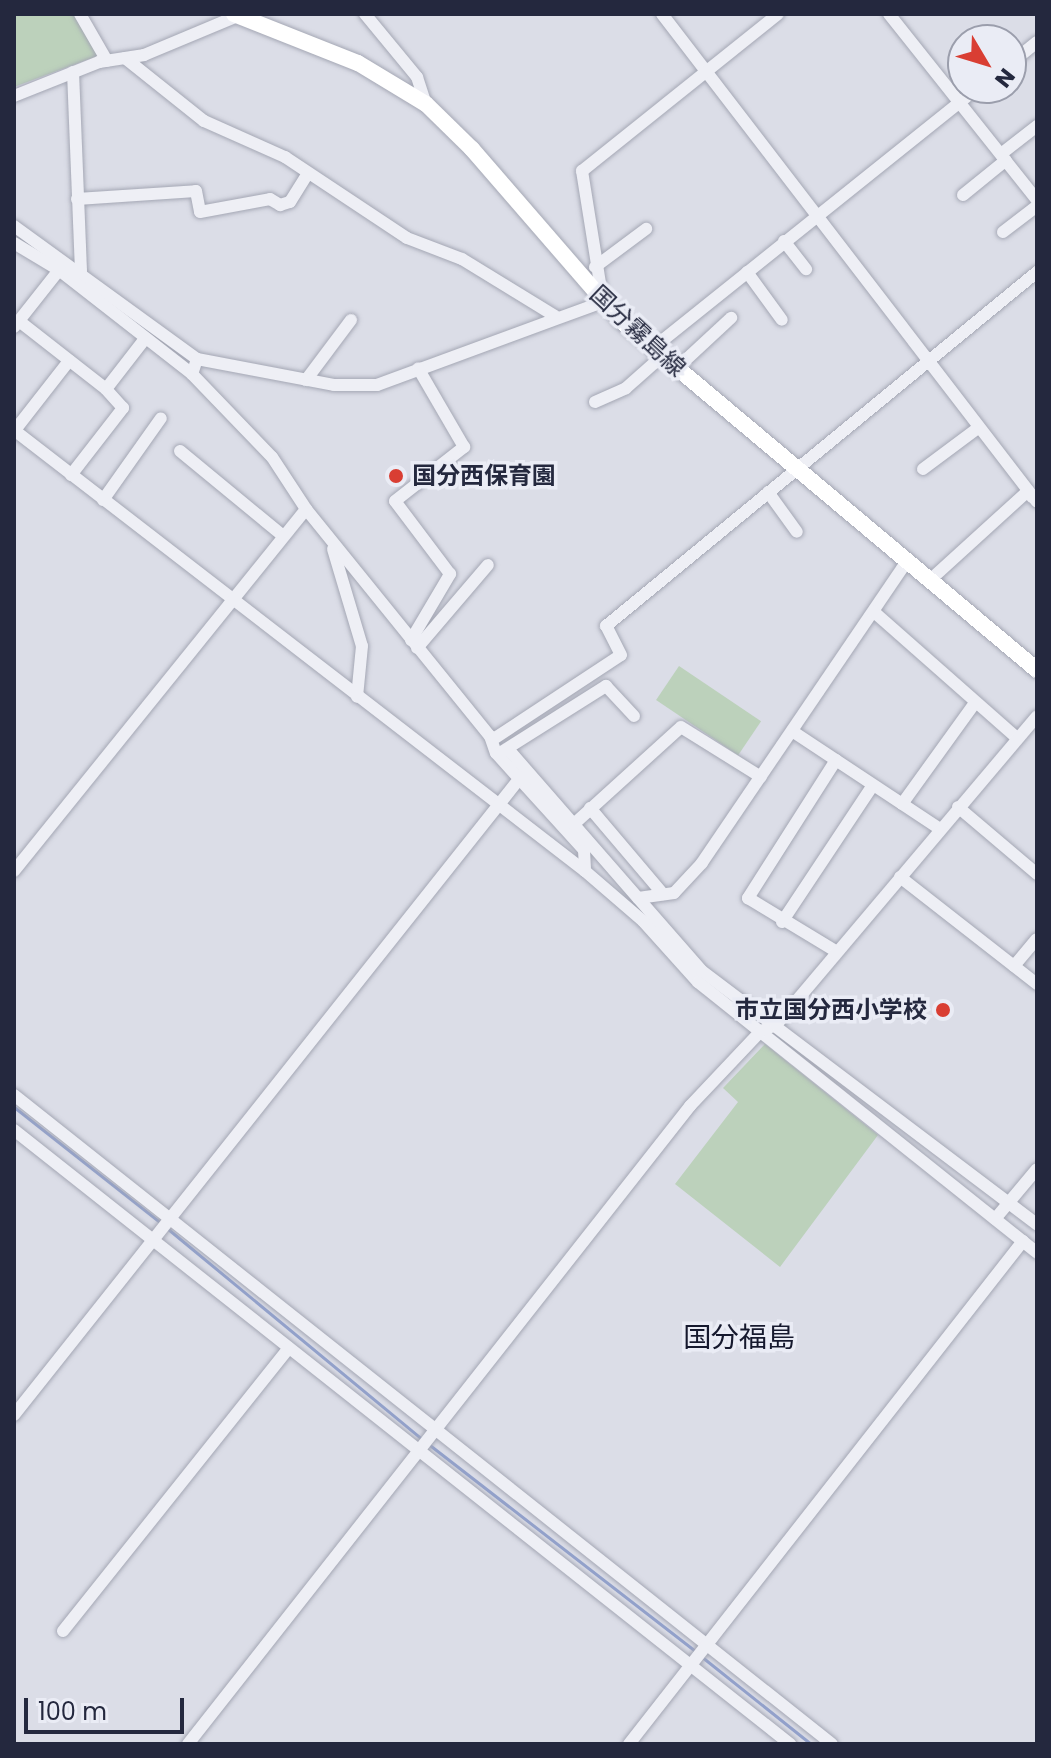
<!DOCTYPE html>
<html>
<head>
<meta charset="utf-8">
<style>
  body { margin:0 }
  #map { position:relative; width:1051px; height:1758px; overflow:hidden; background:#dbdde7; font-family:Poppins,"Noto Sans JP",sans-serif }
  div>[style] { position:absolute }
  .green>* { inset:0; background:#bcd1bb; transform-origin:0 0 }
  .stream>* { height:3px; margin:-1.5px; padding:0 1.5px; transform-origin:1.5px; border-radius:1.5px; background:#92a1cb }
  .roads { filter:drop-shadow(0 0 2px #a4a7b4) drop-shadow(0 0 2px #a4a7b4) }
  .minor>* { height:12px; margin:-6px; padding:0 6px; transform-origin:6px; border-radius:6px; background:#eeeff5 }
  .major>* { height:16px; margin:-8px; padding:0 8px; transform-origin:8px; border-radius:8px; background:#fff }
  .dots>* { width:22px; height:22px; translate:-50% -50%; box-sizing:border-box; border:4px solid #eaecf5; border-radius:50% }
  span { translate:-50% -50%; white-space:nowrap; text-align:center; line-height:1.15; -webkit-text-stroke:7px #eaecf5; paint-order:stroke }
  .street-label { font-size:24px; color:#24283e }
  .poi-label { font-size:24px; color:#24283e; font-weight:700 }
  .left { translate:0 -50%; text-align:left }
  .right { translate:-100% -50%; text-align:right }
  .quarter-label { font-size:28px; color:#16192e }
  .frame { position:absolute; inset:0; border:16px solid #24283e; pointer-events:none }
  .north { position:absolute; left:947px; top:24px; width:80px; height:80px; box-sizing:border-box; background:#eaecf5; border:2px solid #9b9eac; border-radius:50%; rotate:128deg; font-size:22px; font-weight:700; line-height:32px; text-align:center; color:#24283e }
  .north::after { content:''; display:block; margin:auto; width:28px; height:36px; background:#d93e33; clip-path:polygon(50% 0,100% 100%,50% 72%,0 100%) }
  .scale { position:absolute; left:24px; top:1698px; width:160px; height:36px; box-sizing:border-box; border:4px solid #24283e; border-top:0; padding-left:10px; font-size:24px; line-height:28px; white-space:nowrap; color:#24283e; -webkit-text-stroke:6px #eaecf5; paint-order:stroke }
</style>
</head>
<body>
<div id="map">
  <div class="green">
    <i style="clip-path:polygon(14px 14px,74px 14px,100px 55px,14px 87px)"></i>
    <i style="left:679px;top:666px;width:99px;height:41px;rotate:34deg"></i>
    <i style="clip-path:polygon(765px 1044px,878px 1135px,780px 1267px,675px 1184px,738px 1102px,723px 1088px)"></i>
  </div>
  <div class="stream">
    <i style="left:14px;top:1107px;width:189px;rotate:38.3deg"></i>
    <i style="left:168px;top:1229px;width:328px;rotate:39.6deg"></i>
    <i style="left:427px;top:1443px;width:341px;rotate:37.8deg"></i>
    <i style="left:702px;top:1657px;width:139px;rotate:38.6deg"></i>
  </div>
  <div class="roads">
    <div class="minor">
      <i style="left:80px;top:14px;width:54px;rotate:60.1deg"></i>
      <i style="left:365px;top:14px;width:82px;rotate:50.5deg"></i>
      <i style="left:417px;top:77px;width:28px;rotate:72deg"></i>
      <i style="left:662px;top:14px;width:615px;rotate:52.46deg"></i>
      <i style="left:889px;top:14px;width:238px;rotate:51.5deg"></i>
      <i style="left:125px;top:58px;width:101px;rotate:38.6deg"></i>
      <i style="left:204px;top:121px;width:89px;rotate:24deg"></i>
      <i style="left:285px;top:157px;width:146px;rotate:33.6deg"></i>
      <i style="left:407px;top:238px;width:59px;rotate:20.9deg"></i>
      <i style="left:462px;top:259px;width:109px;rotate:31.5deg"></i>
      <i style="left:1011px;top:63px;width:33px;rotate:-39deg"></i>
      <i style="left:73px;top:72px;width:200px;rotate:87.7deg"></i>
      <i style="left:14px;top:96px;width:92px;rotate:-21.8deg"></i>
      <i style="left:99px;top:62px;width:46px;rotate:-8.8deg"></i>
      <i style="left:144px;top:55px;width:106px;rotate:-22.7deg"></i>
      <i style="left:1001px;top:154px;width:46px;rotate:-37.9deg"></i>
      <i style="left:963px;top:195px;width:55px;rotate:-39.1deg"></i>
      <i style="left:77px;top:199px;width:119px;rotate:-3.8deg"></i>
      <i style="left:196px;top:191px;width:21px;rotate:79deg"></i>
      <i style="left:200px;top:212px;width:71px;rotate:-10.5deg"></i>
      <i style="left:270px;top:199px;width:12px;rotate:31deg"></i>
      <i style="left:280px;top:205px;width:10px;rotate:-17deg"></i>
      <i style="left:290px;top:202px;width:34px;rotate:-58deg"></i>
      <i style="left:14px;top:226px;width:226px;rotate:36deg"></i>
      <i style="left:197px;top:359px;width:139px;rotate:10.7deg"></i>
      <i style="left:334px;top:385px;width:43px"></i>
      <i style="left:377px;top:385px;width:241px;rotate:-20.2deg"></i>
      <i style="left:603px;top:302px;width:133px;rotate:-99.1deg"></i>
      <i style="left:582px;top:171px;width:251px;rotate:-38.7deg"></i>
      <i style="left:1003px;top:232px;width:43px;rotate:-37.4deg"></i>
      <i style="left:784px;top:241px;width:36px;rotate:52deg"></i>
      <i style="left:14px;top:243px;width:52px;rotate:31deg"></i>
      <i style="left:595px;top:267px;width:64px;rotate:-36.7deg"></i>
      <i style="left:747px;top:272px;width:59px;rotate:53.9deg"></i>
      <i style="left:19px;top:321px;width:110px;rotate:38deg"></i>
      <i style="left:106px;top:389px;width:62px;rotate:-52.2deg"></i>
      <i style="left:14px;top:327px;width:73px;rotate:-51.7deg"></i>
      <i style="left:59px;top:270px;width:169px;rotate:38deg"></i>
      <i style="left:653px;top:348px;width:416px;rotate:-38.7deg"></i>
      <i style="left:197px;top:359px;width:16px;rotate:108deg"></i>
      <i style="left:192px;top:374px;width:115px;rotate:46.1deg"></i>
      <i style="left:272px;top:457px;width:62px;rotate:56.8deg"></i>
      <i style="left:306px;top:509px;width:292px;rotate:51deg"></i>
      <i style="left:490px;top:736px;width:18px;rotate:71deg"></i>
      <i style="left:496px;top:753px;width:131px;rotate:47.8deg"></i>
      <i style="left:584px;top:850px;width:21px;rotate:87deg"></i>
      <i style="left:677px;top:368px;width:74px;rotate:-42.8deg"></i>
      <i style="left:306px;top:380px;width:75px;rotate:-53.1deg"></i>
      <i style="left:595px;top:402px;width:34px;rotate:-24deg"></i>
      <i style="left:626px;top:388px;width:48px;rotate:-41.6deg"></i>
      <i style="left:14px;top:430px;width:721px;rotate:37.68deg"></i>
      <i style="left:585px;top:871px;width:77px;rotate:40.8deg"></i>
      <i style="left:643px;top:921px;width:82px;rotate:48deg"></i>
      <i style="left:698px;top:982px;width:434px;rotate:38.6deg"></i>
      <i style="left:15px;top:430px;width:88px;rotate:-52deg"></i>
      <i style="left:180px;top:451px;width:134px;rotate:39.5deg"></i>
      <i style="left:923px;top:469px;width:69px;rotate:-36.7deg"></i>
      <i style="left:71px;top:475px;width:85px;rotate:-52.2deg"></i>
      <i style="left:123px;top:408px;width:25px;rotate:-132deg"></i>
      <i style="left:768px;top:492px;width:49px;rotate:54.1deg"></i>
      <i style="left:103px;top:500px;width:100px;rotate:-54.7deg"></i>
      <i style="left:333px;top:549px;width:101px;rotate:73.4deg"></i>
      <i style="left:362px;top:646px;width:51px;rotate:95.6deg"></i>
      <i style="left:907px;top:561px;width:365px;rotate:124.2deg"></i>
      <i style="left:702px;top:863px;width:41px;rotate:133deg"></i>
      <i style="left:674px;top:893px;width:36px;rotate:172deg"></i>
      <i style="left:638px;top:898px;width:97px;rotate:48.8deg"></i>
      <i style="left:702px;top:971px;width:420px;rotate:37.1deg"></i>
      <i style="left:929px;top:581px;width:134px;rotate:-42.3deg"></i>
      <i style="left:1028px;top:491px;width:7px;rotate:56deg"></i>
      <i style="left:874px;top:612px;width:191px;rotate:41.4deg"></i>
      <i style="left:411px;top:640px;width:77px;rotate:-59.4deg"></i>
      <i style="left:450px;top:574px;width:91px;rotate:-127deg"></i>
      <i style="left:395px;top:501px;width:88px;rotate:-38deg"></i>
      <i style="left:464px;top:447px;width:91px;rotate:-120.2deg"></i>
      <i style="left:417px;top:648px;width:109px;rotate:-49.5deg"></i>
      <i style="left:792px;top:731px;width:178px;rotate:33.5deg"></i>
      <i style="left:492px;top:740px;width:154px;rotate:-33.4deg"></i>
      <i style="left:621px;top:655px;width:33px;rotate:-117deg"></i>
      <i style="left:606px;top:626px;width:558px;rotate:-39.4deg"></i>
      <i style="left:508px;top:749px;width:198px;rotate:48.9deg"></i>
      <i style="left:503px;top:751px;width:122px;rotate:-32.3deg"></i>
      <i style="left:606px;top:686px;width:41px;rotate:47deg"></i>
      <i style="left:836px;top:760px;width:164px;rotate:122.5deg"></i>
      <i style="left:748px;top:898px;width:104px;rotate:31.2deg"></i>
      <i style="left:902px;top:804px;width:123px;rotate:-54.2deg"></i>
      <i style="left:958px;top:807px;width:104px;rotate:40.3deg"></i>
      <i style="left:590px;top:808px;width:113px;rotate:49.7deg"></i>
      <i style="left:574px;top:824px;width:144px;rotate:-42.2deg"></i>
      <i style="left:681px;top:727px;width:94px;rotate:32deg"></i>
      <i style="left:14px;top:871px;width:465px;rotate:-51.1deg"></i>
      <i style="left:900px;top:877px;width:174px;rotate:38deg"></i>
      <i style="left:782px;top:922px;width:164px;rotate:-56.4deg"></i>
      <i style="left:1014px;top:966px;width:35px;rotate:-50deg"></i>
      <i style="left:14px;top:1095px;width:1044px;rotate:38.43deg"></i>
      <i style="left:14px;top:1130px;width:990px;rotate:38.35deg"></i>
      <i style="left:995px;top:1219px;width:65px;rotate:-50deg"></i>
      <i style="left:14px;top:1415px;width:814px;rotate:-51.54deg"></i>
      <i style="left:63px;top:1631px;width:362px;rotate:-51.4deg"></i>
      <i style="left:188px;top:1744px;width:812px;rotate:-51.8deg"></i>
      <i style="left:690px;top:1106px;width:103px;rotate:-46.6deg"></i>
      <i style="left:761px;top:1031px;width:16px;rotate:-22deg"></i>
      <i style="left:776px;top:1025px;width:404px;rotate:-49.8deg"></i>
      <i style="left:629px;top:1744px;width:639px;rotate:-51.93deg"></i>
    </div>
    <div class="major">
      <i style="left:234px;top:14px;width:133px;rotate:21.6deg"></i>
      <i style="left:358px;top:63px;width:79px;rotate:31.1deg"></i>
      <i style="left:426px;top:104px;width:64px;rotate:44.4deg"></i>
      <i style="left:472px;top:149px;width:226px;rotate:49.1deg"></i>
      <i style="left:620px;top:320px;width:544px;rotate:40.01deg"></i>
    </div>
  </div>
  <div class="dots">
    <i style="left:396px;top:476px;background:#d93e33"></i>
    <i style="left:943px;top:1010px;background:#d93e33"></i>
  </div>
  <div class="street-label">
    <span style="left:638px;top:331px;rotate:43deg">国分霧島線</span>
  </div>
  <div class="poi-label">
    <span class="left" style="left:412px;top:476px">国分西保育園</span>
    <span class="right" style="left:927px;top:1010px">市立国分西小学校</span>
  </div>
  <div class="quarter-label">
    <span style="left:739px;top:1338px">国分福島</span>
  </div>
  <div class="frame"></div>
  <div class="north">N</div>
  <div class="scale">100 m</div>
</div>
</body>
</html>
